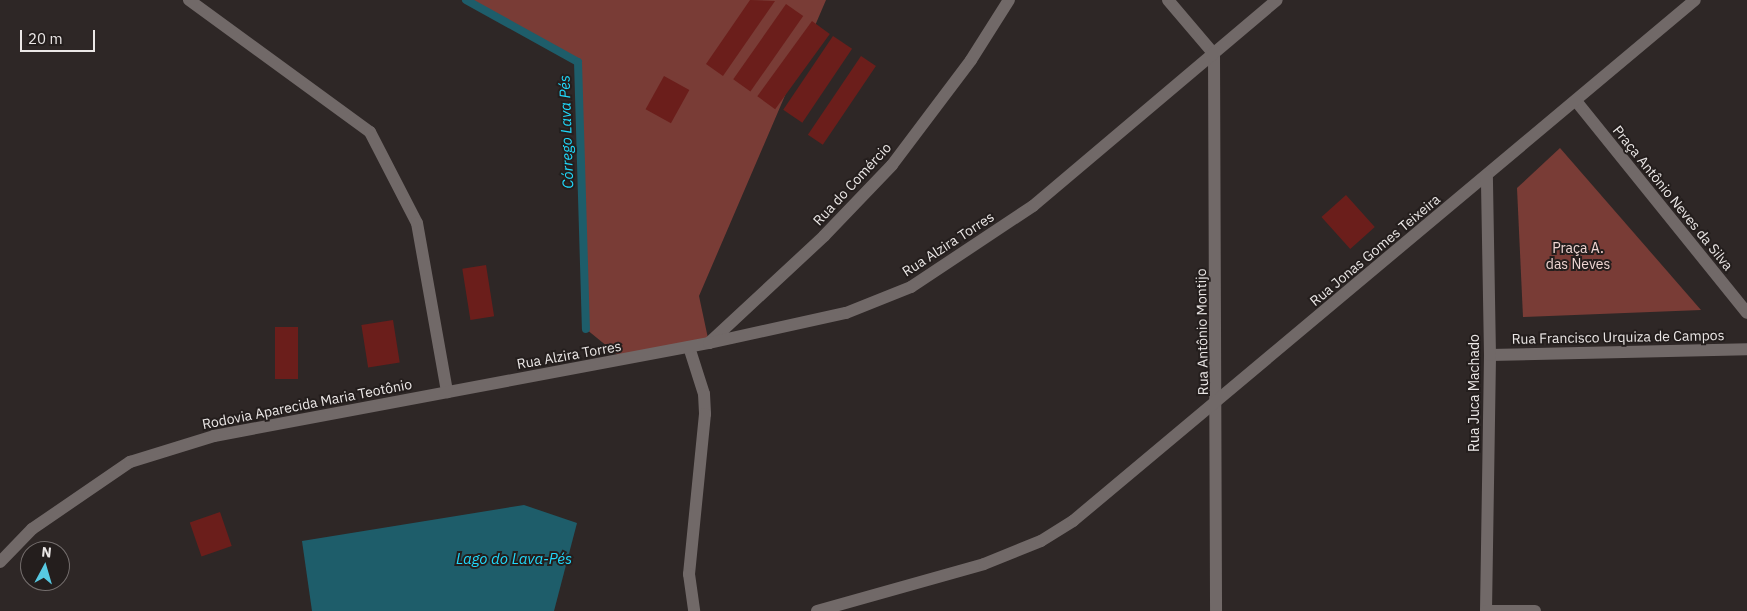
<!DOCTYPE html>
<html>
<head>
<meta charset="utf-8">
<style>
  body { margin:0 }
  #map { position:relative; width:1747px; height:611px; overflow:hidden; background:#2e2726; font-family:"IBM Plex Sans",sans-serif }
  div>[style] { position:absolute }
  .green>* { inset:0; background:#793c36 }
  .water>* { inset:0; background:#1e5d6a }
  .stream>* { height:8px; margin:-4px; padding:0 4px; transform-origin:4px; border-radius:4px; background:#1e5d6a }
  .building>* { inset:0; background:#6b1e1b; transform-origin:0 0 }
  .minor>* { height:12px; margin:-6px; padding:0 6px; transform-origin:6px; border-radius:6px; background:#716968 }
  .tertiary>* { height:12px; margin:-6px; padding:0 6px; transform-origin:6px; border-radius:6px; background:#716968 }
  .secondary>* { height:12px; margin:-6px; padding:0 6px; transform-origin:6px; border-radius:6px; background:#716968 }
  span { translate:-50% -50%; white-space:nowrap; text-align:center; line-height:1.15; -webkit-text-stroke:4px #241e1d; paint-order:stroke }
  .street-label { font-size:14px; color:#ebe7e6 }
  .park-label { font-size:14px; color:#efd6d3 }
  .water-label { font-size:15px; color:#20d9fb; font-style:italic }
  .north { position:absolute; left:20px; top:541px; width:50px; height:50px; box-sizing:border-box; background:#241e1d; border:1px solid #746e6d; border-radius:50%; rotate:6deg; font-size:14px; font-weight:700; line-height:20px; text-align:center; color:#ebe7e6 }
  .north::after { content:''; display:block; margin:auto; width:18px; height:22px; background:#57c9e2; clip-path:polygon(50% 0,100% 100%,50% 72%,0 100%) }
  .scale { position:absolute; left:20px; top:30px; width:75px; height:22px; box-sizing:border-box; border:2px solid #ebe7e6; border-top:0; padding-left:6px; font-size:15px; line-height:18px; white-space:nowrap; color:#ebe7e6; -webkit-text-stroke:4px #241e1d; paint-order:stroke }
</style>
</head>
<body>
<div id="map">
  <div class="green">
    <i style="clip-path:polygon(466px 0,826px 0,699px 296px,709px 343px,624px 360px,586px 329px,578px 62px)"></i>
    <i style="clip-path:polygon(1560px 148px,1701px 310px,1523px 317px,1517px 188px)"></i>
  </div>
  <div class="water">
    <i style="clip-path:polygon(524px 505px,577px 523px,554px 611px,312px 611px,302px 541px)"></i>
  </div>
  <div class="stream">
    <i style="left:466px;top:0;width:128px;rotate:29deg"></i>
    <i style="left:578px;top:62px;width:267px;rotate:88.3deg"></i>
  </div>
  <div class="building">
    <i style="clip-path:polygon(750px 0,775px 1px,723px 76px,706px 64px)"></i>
    <i style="left:786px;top:4px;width:21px;height:92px;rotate:35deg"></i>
    <i style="left:812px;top:21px;width:22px;height:93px;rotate:36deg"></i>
    <i style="left:833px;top:36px;width:23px;height:89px;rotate:34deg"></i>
    <i style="left:861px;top:56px;width:18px;height:95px;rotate:34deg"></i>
    <i style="left:664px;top:76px;width:29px;height:38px;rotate:29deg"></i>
    <i style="left:1346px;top:195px;width:43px;height:33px;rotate:48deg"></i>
    <i style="left:486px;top:265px;width:52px;height:24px;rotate:81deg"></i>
    <i style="left:393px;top:320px;width:43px;height:32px;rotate:81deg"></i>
    <i style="left:275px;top:327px;width:23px;height:52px"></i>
    <i style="left:220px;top:512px;width:36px;height:32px;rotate:71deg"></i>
  </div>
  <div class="minor">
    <i style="left:189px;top:0;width:224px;rotate:36.1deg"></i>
    <i style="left:370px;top:132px;width:102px;rotate:62.7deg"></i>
    <i style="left:417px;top:223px;width:172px;rotate:79.9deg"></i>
    <i style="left:1168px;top:0;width:71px;rotate:49.6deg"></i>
    <i style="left:1214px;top:54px;width:557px;rotate:89.79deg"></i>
    <i style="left:1576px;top:101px;width:272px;rotate:51.1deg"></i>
    <i style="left:689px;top:347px;width:49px;rotate:72.3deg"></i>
    <i style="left:704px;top:394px;width:20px;rotate:87deg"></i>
    <i style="left:705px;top:414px;width:161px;rotate:95.7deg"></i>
    <i style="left:689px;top:574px;width:37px;rotate:82deg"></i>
    <i style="left:1490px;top:355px;width:257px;rotate:-1.3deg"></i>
    <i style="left:817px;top:611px;width:173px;rotate:-15.7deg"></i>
    <i style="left:984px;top:564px;width:61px;rotate:-22deg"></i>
    <i style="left:1041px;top:541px;width:38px;rotate:-32deg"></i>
    <i style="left:1073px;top:521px;width:811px;rotate:-39.95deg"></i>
    <i style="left:1486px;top:611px;width:256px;rotate:-89.1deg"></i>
    <i style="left:1490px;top:355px;width:179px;rotate:-91deg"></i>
    <i style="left:1486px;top:611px;width:49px"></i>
  </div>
  <div class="tertiary">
    <i style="left:709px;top:343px;width:157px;rotate:-42.9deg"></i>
    <i style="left:824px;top:236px;width:98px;rotate:-46.2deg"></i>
    <i style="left:892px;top:165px;width:131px;rotate:-53deg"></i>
    <i style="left:971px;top:60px;width:71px;rotate:-57.7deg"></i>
  </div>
  <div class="secondary">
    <i style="left:0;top:562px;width:46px;rotate:-45.9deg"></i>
    <i style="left:32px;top:529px;width:119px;rotate:-34.4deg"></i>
    <i style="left:130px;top:462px;width:88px;rotate:-17.2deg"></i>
    <i style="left:214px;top:436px;width:504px;rotate:-10.64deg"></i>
    <i style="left:709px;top:343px;width:140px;rotate:-12.4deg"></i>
    <i style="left:846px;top:313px;width:70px;rotate:-21.8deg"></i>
    <i style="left:911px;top:287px;width:146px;rotate:-33.6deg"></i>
    <i style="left:1033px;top:206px;width:319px;rotate:-40.2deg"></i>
  </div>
  <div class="street-label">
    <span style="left:852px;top:184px;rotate:-47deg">Rua do Comércio</span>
    <span style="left:1673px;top:198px;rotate:51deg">Praça Antônio Neves da Silva</span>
    <span style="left:948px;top:244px;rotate:-33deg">Rua Alzira Torres</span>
    <span style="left:1375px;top:250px;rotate:-40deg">Rua Jonas Gomes Teixeira</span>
    <span style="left:1202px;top:332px;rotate:-91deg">Rua Antônio Montijo</span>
    <span style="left:1618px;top:337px;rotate:-1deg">Rua Francisco Urquiza de Campos</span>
    <span style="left:569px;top:355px;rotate:-10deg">Rua Alzira Torres</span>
    <span style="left:1474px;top:393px;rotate:-90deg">Rua Juca Machado</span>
    <span style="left:307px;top:404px;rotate:-11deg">Rodovia Aparecida Maria Teotônio</span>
  </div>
  <div class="park-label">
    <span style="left:1578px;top:256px">Praça A.<br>das Neves</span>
  </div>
  <div class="water-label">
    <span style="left:566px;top:132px;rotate:-92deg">Córrego Lava Pés</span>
    <span style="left:514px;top:559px">Lago do Lava-Pés</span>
  </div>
  <div class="north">N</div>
  <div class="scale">20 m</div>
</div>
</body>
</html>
